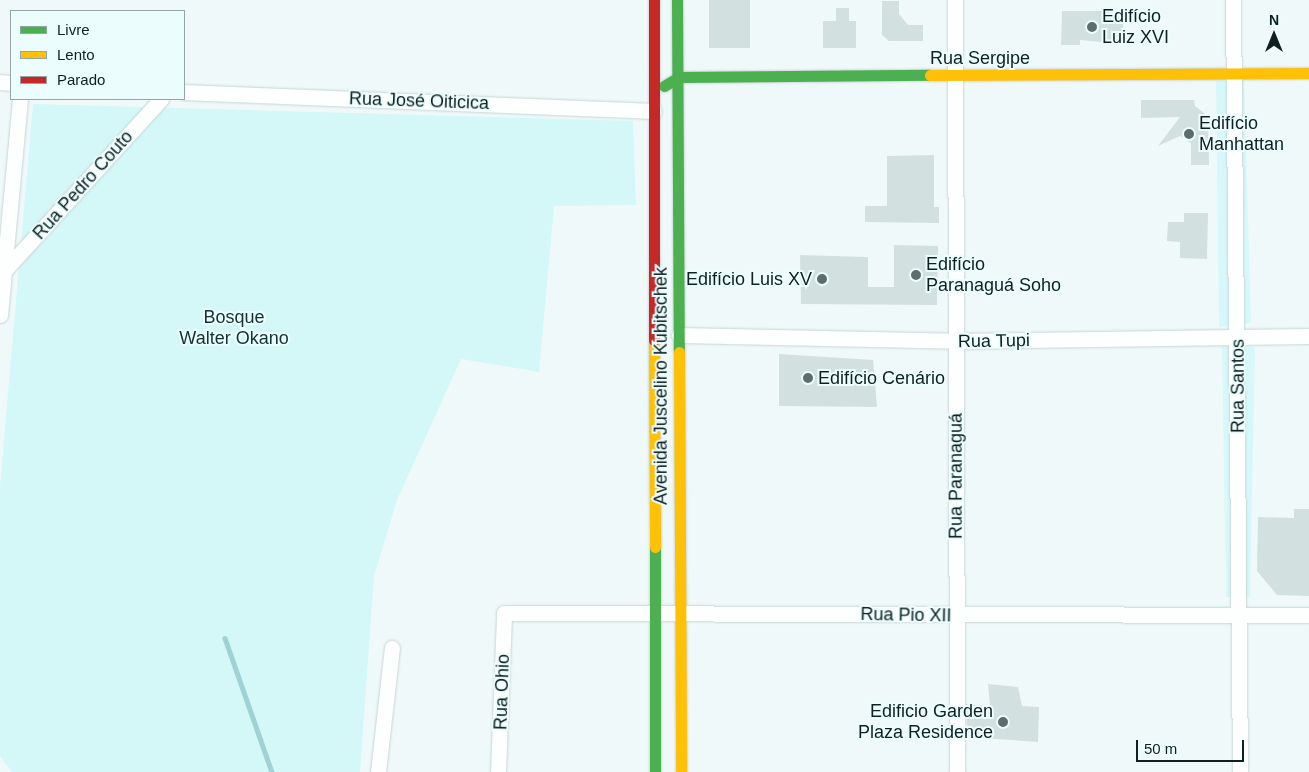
<!DOCTYPE html>
<html>
<head>
<meta charset="utf-8">
<style>
  body { margin:0 }
  #map { position:relative; width:1309px; height:772px; overflow:hidden; background:#f0f9f9; font-family:Helvetica,sans-serif }
  div>[style] { position:absolute }
  .built>* { inset:0; background:#d7f8fa }
  .green>* { inset:0; background:#d4f7f8 }
  .stream>* { height:4.5px; margin:-2.25px; padding:0 2.25px; transform-origin:2.25px; border-radius:2.25px; background:#a0d2d5 }
  .building>* { inset:0; background:#d3e0e0; transform-origin:0 0 }
  .roads { filter:drop-shadow(0 0 1px #c8d5d5) drop-shadow(0 0 1px #c8d5d5) }
  .street>* { height:15px; margin:-7.5px; padding:0 7.5px; transform-origin:7.5px; border-radius:7.5px; background:#fdfefe }
  .fast>* { height:11px; margin:-5.5px; padding:0 5.5px; transform-origin:5.5px; border-radius:5.5px; background:#4caf50 }
  .slow>* { height:11px; margin:-5.5px; padding:0 5.5px; transform-origin:5.5px; border-radius:5.5px; background:#ffc107 }
  .jam>* { height:11px; margin:-5.5px; padding:0 5.5px; transform-origin:5.5px; border-radius:5.5px; background:#c62828 }
  .dots>* { width:14px; height:14px; translate:-50% -50%; box-sizing:border-box; border:2px solid #ecfdfd; border-radius:50% }
  span { translate:-50% -50%; white-space:nowrap; text-align:center; line-height:1.15; -webkit-text-stroke:4px #ecfdfd; paint-order:stroke }
  .poi-label { font-size:18px; color:#102021 }
  .left { translate:0 -50%; text-align:left }
  .right { translate:-100% -50%; text-align:right }
  .street-label { font-size:18px; color:#102021 }
  .park-label { font-size:18px; color:#103334 }
  .legend { position:absolute; left:10px; top:10px; width:175px; height:90px; box-sizing:border-box; background:#ecfdfd; border:1px solid #94a5a5; margin:0; padding:6px 9px; list-style:none; font-size:15px; color:#102021 }
  .legend li { display:flex; align-items:center; gap:10px; height:25px }
  .legend b { width:25px; border:1px solid #94a5a5 }
  .north { position:absolute; left:1249px; top:10px; width:50px; height:50px; -webkit-text-stroke:4px #ecfdfd; paint-order:stroke; rotate:0deg; font-size:14px; font-weight:700; line-height:20px; text-align:center; color:#102021 }
  .north::after { content:''; display:block; margin:auto; width:18px; height:22px; background:#102021; clip-path:polygon(50% 0,100% 100%,50% 72%,0 100%) }
  .scale { position:absolute; left:1136px; top:740px; width:108px; height:22px; box-sizing:border-box; border:2px solid #102021; border-top:0; padding-left:6px; font-size:15px; line-height:18px; white-space:nowrap; color:#102021; -webkit-text-stroke:4px #ecfdfd; paint-order:stroke }
</style>
</head>
<body>
<div id="map">
  <div class="built">
    <i style="clip-path:polygon(1244px 80px,1251px 323px,1219px 327px,1216px 81px)"></i>
    <i style="clip-path:polygon(1222px 346px,1255px 347px,1250px 597px,1226px 597px)"></i>
  </div>
  <div class="green">
    <i style="clip-path:polygon(33px 104px,633px 121px,636px 205px,554px 206px,539px 372px,461px 359px,397px 500px,374px 576px,360px 772px,12px 772px,0 756px,0 486px)"></i>
  </div>
  <div class="stream">
    <i style="left:225px;top:638px;width:142px;rotate:70.7deg"></i>
  </div>
  <div class="building">
    <i style="left:709px;top:0;width:41px;height:48px"></i>
    <i style="clip-path:polygon(882px 1px,899px 1px,899px 14px,908px 25px,923px 25px,923px 41px,889px 41px,882px 35px)"></i>
    <i style="clip-path:polygon(836px 8px,849px 8px,849px 21px,856px 21px,856px 48px,823px 48px,823px 21px,836px 21px)"></i>
    <i style="clip-path:polygon(1062px 11px,1123px 11px,1123px 44px,1080px 40px,1080px 45px,1061px 45px)"></i>
    <i style="clip-path:polygon(1141px 100px,1194px 100px,1195px 106px,1208px 116px,1209px 165px,1191px 165px,1191px 143px,1180px 136px,1158px 146px,1180px 117px,1141px 118px)"></i>
    <i style="clip-path:polygon(934px 155px,934px 207px,939px 207px,939px 223px,865px 222px,865px 206px,887px 206px,887px 156px)"></i>
    <i style="clip-path:polygon(1184px 213px,1208px 213px,1207px 259px,1180px 258px,1180px 242px,1167px 241px,1168px 222px,1184px 222px)"></i>
    <i style="clip-path:polygon(894px 245px,938px 246px,937px 305px,801px 304px,800px 255px,868px 257px,868px 287px,894px 287px)"></i>
    <i style="clip-path:polygon(779px 354px,873px 360px,877px 407px,779px 406px)"></i>
    <i style="clip-path:polygon(1294px 509px,1309px 509px,1309px 596px,1277px 595px,1257px 571px,1258px 517px,1294px 518px)"></i>
    <i style="clip-path:polygon(988px 684px,1018px 687px,1022px 706px,1039px 707px,1038px 742px,968px 737px,966px 704px,990px 706px)"></i>
  </div>
  <div class="roads">
    <div class="street">
      <i style="left:955px;top:0;width:772px;rotate:89.85deg"></i>
      <i style="left:1233px;top:0;width:772px;rotate:89.48deg"></i>
      <i style="left:0;top:82px;width:11px;rotate:5deg"></i>
      <i style="left:184px;top:92px;width:470px;rotate:2.3deg"></i>
      <i style="left:4px;top:271px;width:233px;rotate:-47.6deg"></i>
      <i style="left:0;top:315px;width:217px;rotate:-84.7deg"></i>
      <i style="left:679px;top:335px;width:277px;rotate:1.2deg"></i>
      <i style="left:956px;top:341px;width:353px;rotate:-0.8deg"></i>
      <i style="left:378px;top:772px;width:125px;rotate:-83.6deg"></i>
      <i style="left:498px;top:772px;width:159px;rotate:-87.8deg"></i>
      <i style="left:504px;top:613px;width:805px;rotate:0.14deg"></i>
    </div>
    <div class="fast">
      <i style="left:677px;top:0;width:352px;rotate:89.7deg"></i>
      <i style="left:664px;top:86px;width:17px;rotate:-31deg"></i>
      <i style="left:679px;top:77px;width:251px;rotate:-0.5deg"></i>
      <i style="left:655px;top:547px;width:225px;rotate:90deg"></i>
    </div>
    <div class="slow">
      <i style="left:930px;top:75px;width:379px;rotate:-0.3deg"></i>
      <i style="left:654px;top:340px;width:207px;rotate:89.7deg"></i>
      <i style="left:679px;top:352px;width:420px;rotate:89.7deg"></i>
    </div>
    <div class="jam">
      <i style="left:654px;top:0;width:340px;rotate:90deg"></i>
    </div>
  </div>
  <div class="dots">
    <i style="left:1092px;top:27px;background:#5e6c6d"></i>
    <i style="left:1189px;top:134px;background:#5e6c6d"></i>
    <i style="left:916px;top:275px;background:#5e6c6d"></i>
    <i style="left:822px;top:279px;background:#5e6c6d"></i>
    <i style="left:808px;top:378px;background:#5e6c6d"></i>
    <i style="left:1003px;top:722px;background:#5e6c6d"></i>
  </div>
  <div class="poi-label">
    <span class="left" style="left:1102px;top:27px">Edifício<br>Luiz XVI</span>
    <span class="left" style="left:1199px;top:134px">Edifício<br>Manhattan</span>
    <span class="left" style="left:926px;top:275px">Edifício<br>Paranaguá Soho</span>
    <span class="right" style="left:812px;top:279px">Edifício Luis XV</span>
    <span class="left" style="left:818px;top:378px">Edifício Cenário</span>
    <span class="right" style="left:993px;top:722px">Edificio Garden<br>Plaza Residence</span>
  </div>
  <div class="street-label">
    <span style="left:980px;top:58px">Rua Sergipe</span>
    <span style="left:419px;top:101px;rotate:2deg">Rua José Oiticica</span>
    <span style="left:83px;top:185px;rotate:-48deg">Rua Pedro Couto</span>
    <span style="left:994px;top:341px;rotate:-1deg">Rua Tupi</span>
    <span style="left:661px;top:386px;rotate:-90deg">Avenida Juscelino Kubitschek</span>
    <span style="left:1238px;top:386px;rotate:-90deg">Rua Santos</span>
    <span style="left:956px;top:476px;rotate:-90deg">Rua Paranaguá</span>
    <span style="left:906px;top:615px;rotate:1deg">Rua Pio XII</span>
    <span style="left:502px;top:692px;rotate:-88deg">Rua Ohio</span>
  </div>
  <div class="park-label">
    <span style="left:234px;top:328px">Bosque<br>Walter Okano</span>
  </div>
  <ul class="legend">
  <li><b style="height:6px;background:#4caf50"></b>Livre</li>
  <li><b style="height:6px;background:#ffc107"></b>Lento</li>
  <li><b style="height:6px;background:#c62828"></b>Parado</li>
  </ul>
  <div class="north">N</div>
  <div class="scale">50 m</div>
</div>
</body>
</html>
